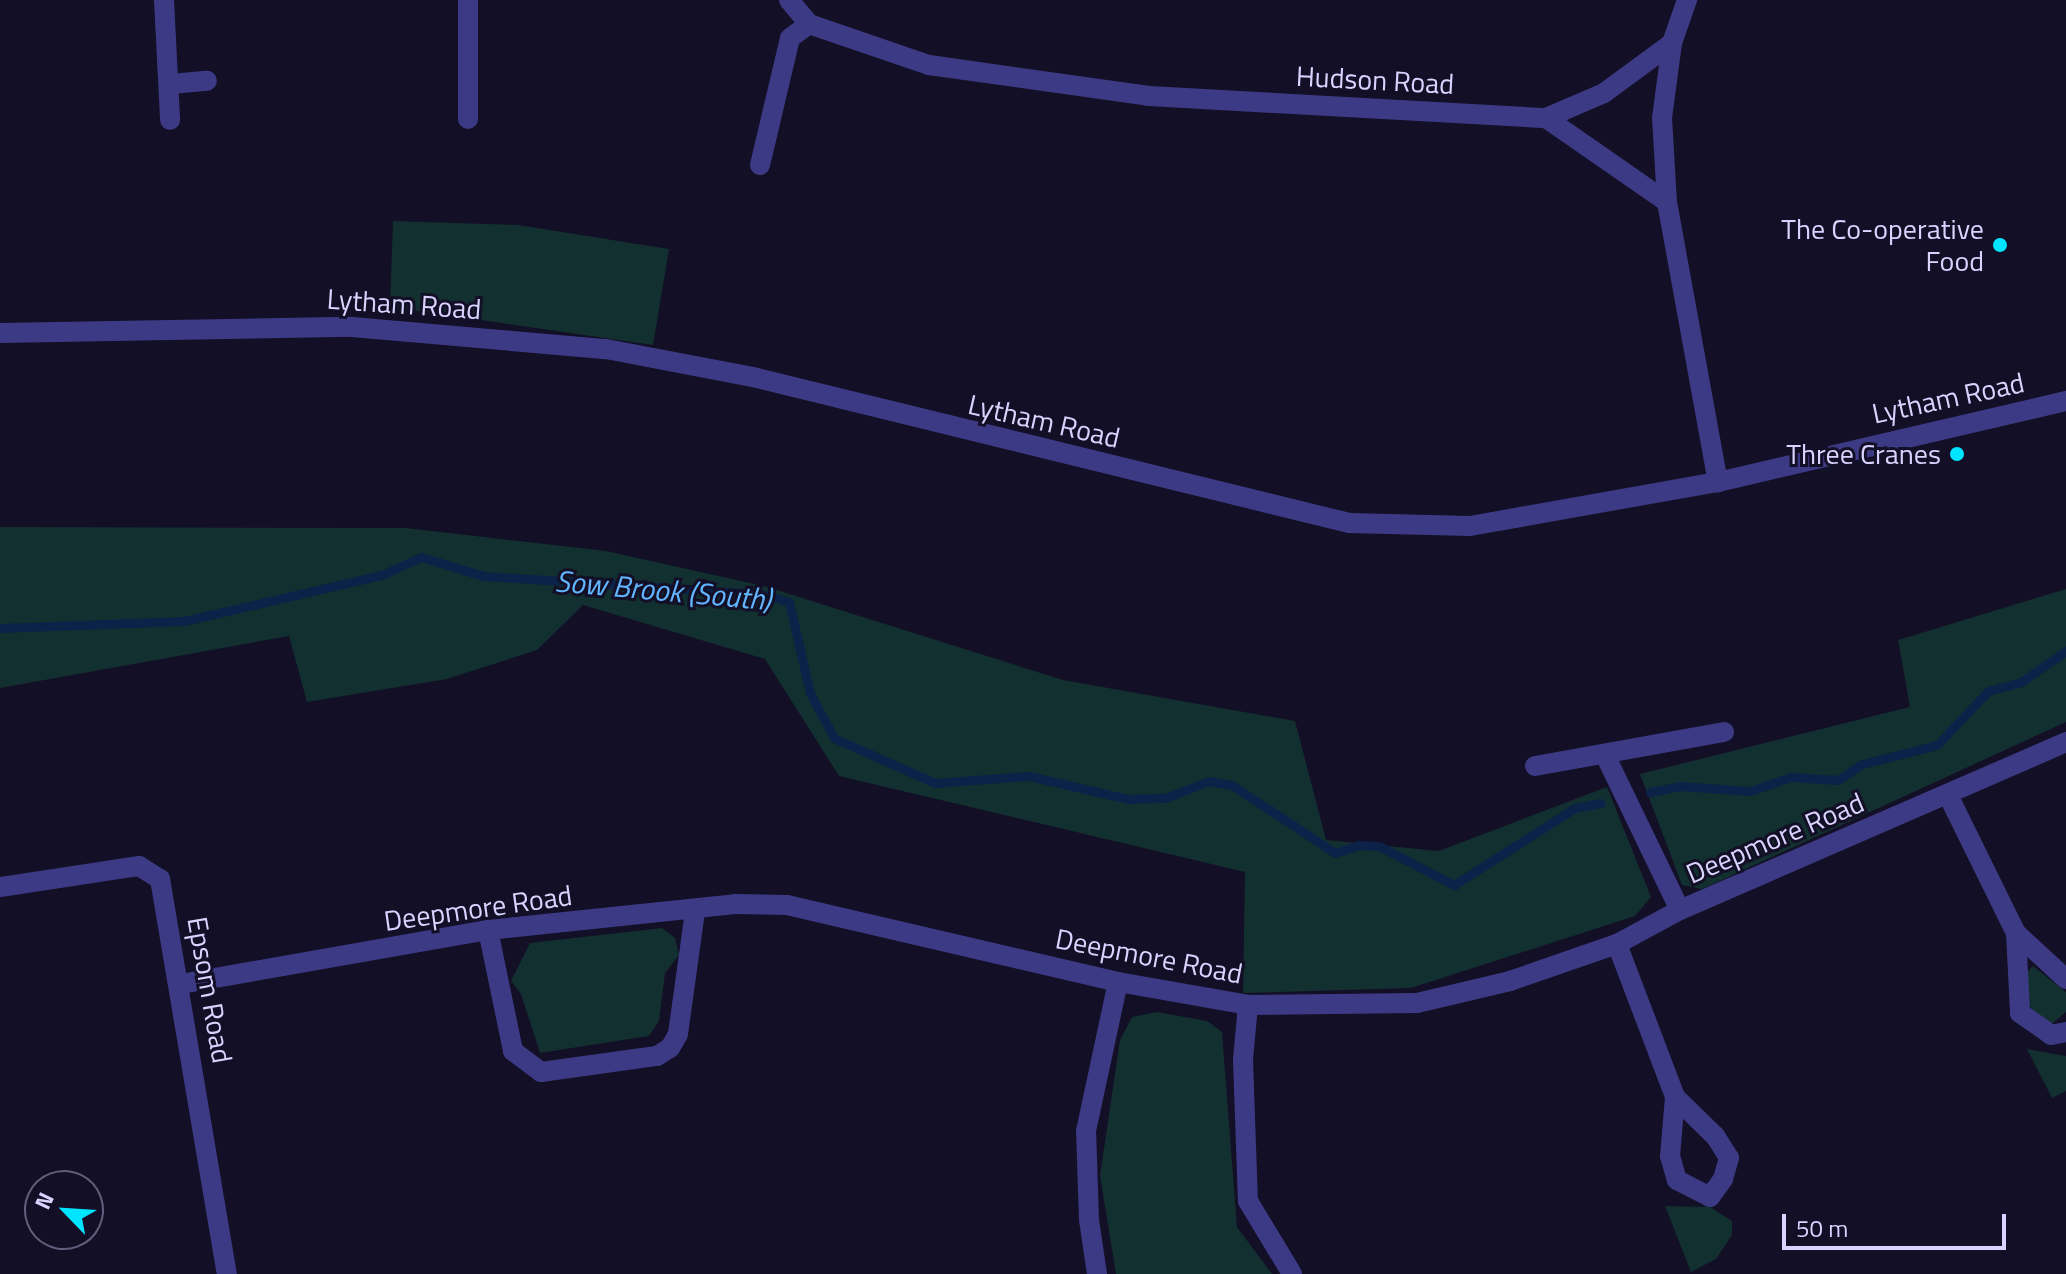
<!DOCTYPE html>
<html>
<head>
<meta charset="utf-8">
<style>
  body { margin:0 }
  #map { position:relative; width:2066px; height:1274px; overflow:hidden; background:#130f26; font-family:"Titillium Web",sans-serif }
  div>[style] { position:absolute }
  .green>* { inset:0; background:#12302f }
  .stream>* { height:9px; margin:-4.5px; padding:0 4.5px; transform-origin:4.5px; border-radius:4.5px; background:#0c2248 }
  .street>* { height:20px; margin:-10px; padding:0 10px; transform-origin:10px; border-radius:10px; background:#3d3a85 }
  .dots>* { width:22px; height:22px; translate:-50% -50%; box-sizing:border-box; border:4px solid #130f26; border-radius:50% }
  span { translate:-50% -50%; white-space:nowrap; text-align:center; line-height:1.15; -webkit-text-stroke:6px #130f26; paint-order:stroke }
  .street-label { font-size:28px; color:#d9d4ff }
  .poi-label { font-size:28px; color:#d9d4ff }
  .right { translate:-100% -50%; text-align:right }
  .water-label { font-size:30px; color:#62b6ff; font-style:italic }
  .north { position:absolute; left:24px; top:1170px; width:80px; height:80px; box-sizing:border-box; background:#130f26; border:2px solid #625e7d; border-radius:50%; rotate:295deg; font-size:22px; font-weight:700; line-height:32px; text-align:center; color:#d9d4ff }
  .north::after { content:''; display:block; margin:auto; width:28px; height:36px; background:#00e5ff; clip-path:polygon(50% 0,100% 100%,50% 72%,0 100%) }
  .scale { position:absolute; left:1782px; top:1214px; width:224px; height:36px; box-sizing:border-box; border:4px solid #d9d4ff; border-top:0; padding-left:10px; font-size:24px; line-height:28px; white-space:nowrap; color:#d9d4ff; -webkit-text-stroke:6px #130f26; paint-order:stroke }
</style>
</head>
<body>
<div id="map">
  <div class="green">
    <i style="clip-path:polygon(393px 221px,518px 225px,669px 249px,653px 345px,390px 307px)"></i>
    <i style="clip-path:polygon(0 527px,406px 528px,606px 551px,764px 586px,1063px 680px,1295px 721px,1326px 840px,1439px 851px,1607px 787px,1651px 897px,1635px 916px,1411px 988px,1243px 993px,1245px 872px,839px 776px,765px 659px,583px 605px,537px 650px,447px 679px,307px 702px,289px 636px,0 688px)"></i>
    <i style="clip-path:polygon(2066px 589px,2066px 722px,1702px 889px,1682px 885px,1640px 774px,1910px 707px,1898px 640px)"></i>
    <i style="clip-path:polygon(662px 928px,675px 938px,679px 955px,665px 973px,659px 1021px,649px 1036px,540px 1053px,521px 994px,511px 981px,530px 943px)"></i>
    <i style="clip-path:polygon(2033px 966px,2066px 992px,2066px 1012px,2053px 1023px,2039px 1019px,2028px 1003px,2027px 972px)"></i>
    <i style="clip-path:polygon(1157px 1012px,1207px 1021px,1222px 1032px,1237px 1227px,1272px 1274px,1116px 1274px,1100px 1176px,1120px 1040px,1132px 1017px)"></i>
    <i style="clip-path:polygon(2027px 1049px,2066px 1056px,2066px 1091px,2052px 1098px)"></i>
    <i style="clip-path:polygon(1665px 1206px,1710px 1207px,1732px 1221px,1732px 1235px,1716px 1259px,1691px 1272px)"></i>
  </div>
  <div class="stream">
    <i style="left:0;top:628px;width:184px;rotate:-2.2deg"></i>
    <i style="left:184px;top:621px;width:203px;rotate:-13.1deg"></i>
    <i style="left:382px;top:575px;width:43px;rotate:-24.8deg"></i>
    <i style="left:421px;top:557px;width:66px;rotate:16.8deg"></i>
    <i style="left:484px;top:576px;width:277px;rotate:3.7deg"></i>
    <i style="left:760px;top:594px;width:30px;rotate:15deg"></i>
    <i style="left:789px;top:602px;width:93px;rotate:77deg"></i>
    <i style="left:810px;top:693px;width:51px;rotate:61.9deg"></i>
    <i style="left:834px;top:738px;width:111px;rotate:24deg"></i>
    <i style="left:935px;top:783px;width:94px;rotate:-4.3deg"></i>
    <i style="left:1029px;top:776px;width:102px;rotate:13.1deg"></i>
    <i style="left:1128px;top:799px;width:37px;rotate:-2deg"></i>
    <i style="left:1165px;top:798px;width:47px;rotate:-21.1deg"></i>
    <i style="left:1209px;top:781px;width:23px;rotate:10deg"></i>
    <i style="left:1232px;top:785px;width:123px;rotate:33.4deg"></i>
    <i style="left:1335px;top:853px;width:25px;rotate:-18deg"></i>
    <i style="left:1359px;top:845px;width:20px;rotate:3deg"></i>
    <i style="left:1379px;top:846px;width:85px;rotate:27.5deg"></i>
    <i style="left:1454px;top:885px;width:143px;rotate:-32.5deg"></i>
    <i style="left:1575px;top:808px;width:26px;rotate:-11deg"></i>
    <i style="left:1650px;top:792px;width:32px;rotate:-11deg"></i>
    <i style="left:1681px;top:786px;width:69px;rotate:4.1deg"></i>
    <i style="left:1750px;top:791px;width:43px;rotate:-18.9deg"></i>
    <i style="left:1791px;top:777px;width:47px;rotate:3.7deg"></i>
    <i style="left:1838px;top:780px;width:29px;rotate:-34deg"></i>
    <i style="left:1862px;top:764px;width:77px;rotate:-14.2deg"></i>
    <i style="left:1937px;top:745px;width:74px;rotate:-46.6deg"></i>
    <i style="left:1988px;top:691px;width:34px;rotate:-15deg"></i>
    <i style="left:2021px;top:682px;width:55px;rotate:-34.6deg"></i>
  </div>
  <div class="street">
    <i style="left:164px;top:0;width:120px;rotate:87.1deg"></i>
    <i style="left:468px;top:0;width:119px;rotate:90deg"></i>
    <i style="left:789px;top:0;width:31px;rotate:50deg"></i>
    <i style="left:809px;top:24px;width:127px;rotate:18.9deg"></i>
    <i style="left:929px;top:65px;width:222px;rotate:8deg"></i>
    <i style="left:1149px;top:96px;width:398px;rotate:3.2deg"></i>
    <i style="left:1546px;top:118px;width:147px;rotate:34.8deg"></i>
    <i style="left:1667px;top:202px;width:285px;rotate:79.7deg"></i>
    <i style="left:170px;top:84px;width:37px;rotate:-5deg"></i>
    <i style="left:1546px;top:118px;width:63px;rotate:-23.3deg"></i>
    <i style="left:1604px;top:93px;width:84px;rotate:-36.3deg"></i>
    <i style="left:760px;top:165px;width:130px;rotate:-76.7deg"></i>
    <i style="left:790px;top:38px;width:24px;rotate:-36deg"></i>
    <i style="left:1667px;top:202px;width:84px;rotate:-93.4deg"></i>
    <i style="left:1662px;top:118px;width:76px;rotate:-82.4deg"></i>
    <i style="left:1672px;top:43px;width:46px;rotate:-70.8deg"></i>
    <i style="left:0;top:333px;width:352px;rotate:-1deg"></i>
    <i style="left:352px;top:327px;width:255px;rotate:5deg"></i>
    <i style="left:606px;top:349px;width:150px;rotate:10.8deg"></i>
    <i style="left:753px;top:377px;width:614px;rotate:13.76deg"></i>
    <i style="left:1349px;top:523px;width:121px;rotate:1.4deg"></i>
    <i style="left:1470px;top:526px;width:252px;rotate:-10.1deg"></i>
    <i style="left:1718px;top:482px;width:357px;rotate:-13.1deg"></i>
    <i style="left:1606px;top:757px;width:170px;rotate:64.2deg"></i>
    <i style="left:1535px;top:766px;width:192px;rotate:-10.2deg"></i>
    <i style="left:1948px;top:795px;width:154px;rotate:63.8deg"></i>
    <i style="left:2016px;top:933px;width:68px;rotate:42.6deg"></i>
    <i style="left:0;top:887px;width:141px;rotate:-8.6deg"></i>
    <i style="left:139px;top:866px;width:25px;rotate:32deg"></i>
    <i style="left:160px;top:879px;width:401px;rotate:80.4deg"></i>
    <i style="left:488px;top:930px;width:124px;rotate:78.3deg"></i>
    <i style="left:513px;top:1051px;width:35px;rotate:37deg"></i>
    <i style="left:541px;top:1072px;width:117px;rotate:-7.9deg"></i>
    <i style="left:657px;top:1056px;width:15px;rotate:-32deg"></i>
    <i style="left:670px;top:1048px;width:16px;rotate:-60deg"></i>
    <i style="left:678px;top:1034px;width:124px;rotate:-82.1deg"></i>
    <i style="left:2016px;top:933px;width:80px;rotate:87.1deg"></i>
    <i style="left:2020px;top:1013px;width:38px;rotate:35deg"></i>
    <i style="left:2051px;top:1035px;width:15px;rotate:-11deg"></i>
    <i style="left:1617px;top:944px;width:164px;rotate:69.2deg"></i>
    <i style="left:1675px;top:1097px;width:59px;rotate:94.8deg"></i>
    <i style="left:1670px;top:1156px;width:25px;rotate:74deg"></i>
    <i style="left:1677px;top:1180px;width:37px;rotate:27deg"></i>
    <i style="left:1710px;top:1197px;width:22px;rotate:-54deg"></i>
    <i style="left:1723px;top:1179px;width:22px;rotate:-74deg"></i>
    <i style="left:1729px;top:1158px;width:26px;rotate:-122deg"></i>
    <i style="left:1715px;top:1136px;width:56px;rotate:-135.7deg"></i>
    <i style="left:181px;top:984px;width:312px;rotate:-10deg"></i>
    <i style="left:488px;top:930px;width:248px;rotate:-6deg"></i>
    <i style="left:735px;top:904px;width:52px;rotate:1.1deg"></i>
    <i style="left:787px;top:905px;width:340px;rotate:13.1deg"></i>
    <i style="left:1118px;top:982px;width:132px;rotate:10deg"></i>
    <i style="left:1248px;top:1005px;width:169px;rotate:-0.7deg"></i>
    <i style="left:1417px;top:1003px;width:96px;rotate:-13.3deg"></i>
    <i style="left:1510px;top:981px;width:113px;rotate:-19.1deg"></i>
    <i style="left:1617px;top:944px;width:72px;rotate:-28.4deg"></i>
    <i style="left:1680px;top:910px;width:421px;rotate:-23.5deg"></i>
    <i style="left:1248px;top:1005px;width:55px;rotate:95.2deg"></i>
    <i style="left:1243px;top:1060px;width:141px;rotate:88deg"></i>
    <i style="left:1248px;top:1201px;width:85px;rotate:58.9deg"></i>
    <i style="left:1097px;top:1274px;width:55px;rotate:-98.4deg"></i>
    <i style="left:1089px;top:1220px;width:89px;rotate:-91.9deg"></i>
    <i style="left:1086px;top:1131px;width:152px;rotate:-77.9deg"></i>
  </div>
  <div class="dots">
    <i style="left:2000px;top:245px;background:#00e5ff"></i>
    <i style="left:1957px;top:454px;background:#00e5ff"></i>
  </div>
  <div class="street-label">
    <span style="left:1375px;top:80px;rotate:3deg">Hudson Road</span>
    <span style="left:404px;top:304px;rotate:4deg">Lytham Road</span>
    <span style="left:1948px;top:398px;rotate:-12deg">Lytham Road</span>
    <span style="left:1044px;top:421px;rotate:13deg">Lytham Road</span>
    <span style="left:1775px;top:838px;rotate:-23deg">Deepmore Road</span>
    <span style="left:478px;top:908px;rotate:-8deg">Deepmore Road</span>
    <span style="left:1149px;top:956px;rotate:11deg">Deepmore Road</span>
    <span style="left:210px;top:990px;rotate:80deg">Epsom Road</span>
  </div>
  <div class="poi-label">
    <span class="right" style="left:1984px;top:245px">The Co-operative<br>Food</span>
    <span class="right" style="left:1941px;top:454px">Three Cranes</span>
  </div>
  <div class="water-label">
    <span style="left:663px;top:590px;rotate:5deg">Sow Brook (South)</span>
  </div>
  <div class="north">N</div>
  <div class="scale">50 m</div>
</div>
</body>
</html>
